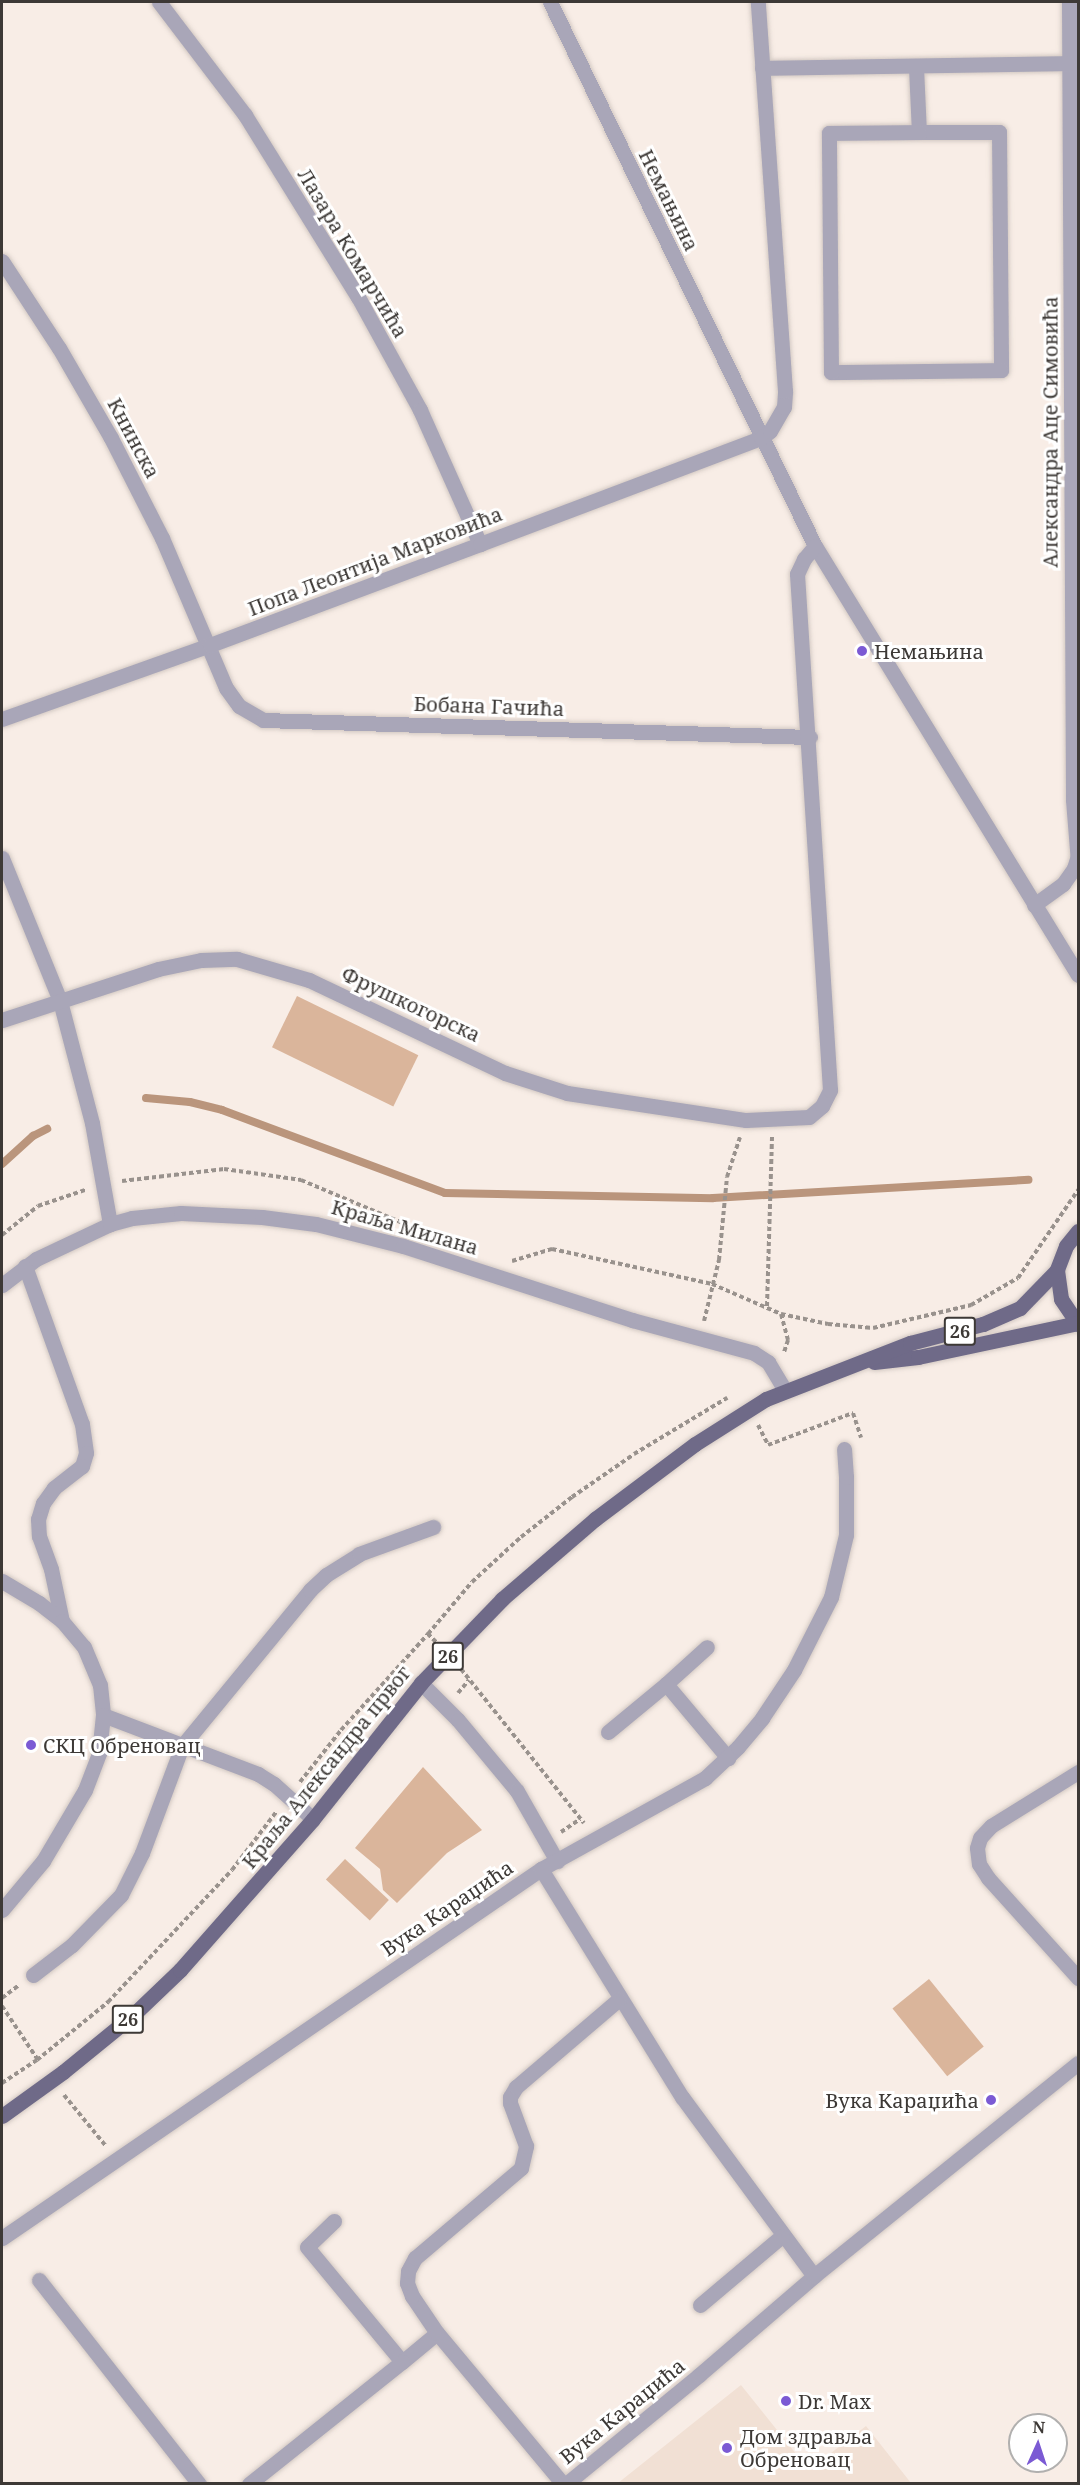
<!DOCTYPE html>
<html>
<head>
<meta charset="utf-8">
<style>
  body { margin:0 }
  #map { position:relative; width:1080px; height:2485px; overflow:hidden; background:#f8ede6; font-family:"Noto Serif",serif }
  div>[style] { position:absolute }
  .built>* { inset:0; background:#f1e0d4 }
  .green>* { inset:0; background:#dab59b; transform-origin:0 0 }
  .stream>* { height:8px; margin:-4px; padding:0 4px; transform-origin:4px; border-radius:4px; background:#ba957c }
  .path>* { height:4px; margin-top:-2px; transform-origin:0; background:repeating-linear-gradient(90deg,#99928d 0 4.5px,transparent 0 7.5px) }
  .roads { filter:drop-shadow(0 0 2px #d3c9c3) drop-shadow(0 0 2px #d3c9c3) }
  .minor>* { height:15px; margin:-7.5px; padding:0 7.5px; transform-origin:7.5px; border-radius:7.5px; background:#a9a6b8 }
  .major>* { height:15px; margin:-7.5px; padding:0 7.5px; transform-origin:7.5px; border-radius:7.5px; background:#6f6a88 }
  .dots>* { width:16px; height:16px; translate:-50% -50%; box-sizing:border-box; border:3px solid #fff; border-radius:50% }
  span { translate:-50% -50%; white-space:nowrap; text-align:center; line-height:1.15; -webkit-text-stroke:6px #fff; paint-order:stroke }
  .shield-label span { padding:2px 4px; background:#fff; border:2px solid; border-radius:4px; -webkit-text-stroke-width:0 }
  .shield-label { font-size:18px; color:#3d3936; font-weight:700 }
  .street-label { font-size:20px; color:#3d3936 }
  .poi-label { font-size:20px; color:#3d3936 }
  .left { translate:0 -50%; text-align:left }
  .right { translate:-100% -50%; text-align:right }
  .frame { position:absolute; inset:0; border:3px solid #3d3936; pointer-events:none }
  .north { position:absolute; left:1008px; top:2413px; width:60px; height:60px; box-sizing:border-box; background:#fff; border:2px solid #b1b0af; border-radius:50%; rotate:3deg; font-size:16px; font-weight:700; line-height:24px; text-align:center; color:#3d3936 }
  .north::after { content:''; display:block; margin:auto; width:21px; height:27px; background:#7b5ad4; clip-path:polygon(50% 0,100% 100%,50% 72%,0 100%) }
</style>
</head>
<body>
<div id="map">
  <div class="built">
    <i style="clip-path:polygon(741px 2385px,809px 2470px,866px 2426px,911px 2483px,618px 2483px)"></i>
  </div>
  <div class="green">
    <i style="left:297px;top:996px;width:135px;height:57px;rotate:26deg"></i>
    <i style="clip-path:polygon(423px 1767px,482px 1830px,447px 1853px,397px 1903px,383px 1890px,380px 1869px,355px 1848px)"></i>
    <i style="left:345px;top:1859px;width:60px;height:28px;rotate:43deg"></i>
    <i style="left:929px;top:1979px;width:87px;height:47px;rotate:51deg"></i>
  </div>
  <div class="stream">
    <i style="left:146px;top:1098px;width:44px;rotate:5.2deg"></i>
    <i style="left:190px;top:1102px;width:33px;rotate:14deg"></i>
    <i style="left:222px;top:1110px;width:238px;rotate:20.4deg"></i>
    <i style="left:445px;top:1193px;width:268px;rotate:1.1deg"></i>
    <i style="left:713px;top:1198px;width:316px;rotate:-3.3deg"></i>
    <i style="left:2px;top:1164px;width:42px;rotate:-42.1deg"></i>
    <i style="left:33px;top:1136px;width:16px;rotate:-27deg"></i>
  </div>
  <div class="path">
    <i style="left:122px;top:1181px;width:103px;rotate:-6.7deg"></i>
    <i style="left:224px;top:1169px;width:78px;rotate:8.1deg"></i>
    <i style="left:301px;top:1180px;width:121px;rotate:22.9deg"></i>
    <i style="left:2px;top:1235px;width:46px;rotate:-38.9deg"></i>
    <i style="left:38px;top:1206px;width:50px;rotate:-18.8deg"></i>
    <i style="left:512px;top:1261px;width:42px;rotate:-16.7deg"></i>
    <i style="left:552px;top:1249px;width:164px;rotate:12.3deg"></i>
    <i style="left:712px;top:1284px;width:75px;rotate:23.5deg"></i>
    <i style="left:781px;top:1314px;width:48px;rotate:12deg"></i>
    <i style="left:828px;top:1324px;width:45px;rotate:5.1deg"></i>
    <i style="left:873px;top:1328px;width:101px;rotate:-13.2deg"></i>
    <i style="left:971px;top:1305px;width:54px;rotate:-29.9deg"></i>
    <i style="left:1018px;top:1278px;width:107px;rotate:-55.7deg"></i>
    <i style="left:767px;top:1306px;width:170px;rotate:-88.3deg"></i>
    <i style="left:781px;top:1314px;width:27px;rotate:75deg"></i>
    <i style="left:788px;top:1340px;width:13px;rotate:108deg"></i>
    <i style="left:704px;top:1321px;width:63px;rotate:-76.2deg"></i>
    <i style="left:719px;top:1260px;width:83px;rotate:-84.5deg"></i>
    <i style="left:727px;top:1177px;width:42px;rotate:-72deg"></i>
    <i style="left:758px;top:1425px;width:22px;rotate:63deg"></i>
    <i style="left:768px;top:1445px;width:91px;rotate:-20.6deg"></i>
    <i style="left:853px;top:1413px;width:26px;rotate:72deg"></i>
    <i style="left:436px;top:1642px;width:11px;rotate:-135deg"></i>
    <i style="left:428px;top:1634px;width:68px;rotate:-49.8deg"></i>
    <i style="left:472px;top:1582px;width:67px;rotate:-42.6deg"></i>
    <i style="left:521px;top:1537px;width:65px;rotate:-38.1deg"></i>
    <i style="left:572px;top:1497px;width:75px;rotate:-34.7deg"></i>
    <i style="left:634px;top:1454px;width:109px;rotate:-31.1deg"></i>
    <i style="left:461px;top:1669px;width:197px;rotate:51.4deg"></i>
    <i style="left:458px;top:1693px;width:17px;rotate:-50deg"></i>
    <i style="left:300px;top:1782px;width:66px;rotate:-51.7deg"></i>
    <i style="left:341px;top:1730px;width:130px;rotate:-47.8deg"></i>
    <i style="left:561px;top:1832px;width:23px;rotate:-34deg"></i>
    <i style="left:2px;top:1998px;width:20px;rotate:-37deg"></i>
    <i style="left:2px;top:2006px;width:65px;rotate:56.3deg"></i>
    <i style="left:2px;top:2083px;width:42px;rotate:-33.3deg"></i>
    <i style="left:37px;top:2060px;width:92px;rotate:-39.2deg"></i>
    <i style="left:108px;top:2002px;width:181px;rotate:-46.8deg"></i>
    <i style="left:232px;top:1870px;width:74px;rotate:-52.7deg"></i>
    <i style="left:64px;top:2095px;width:65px;rotate:50.6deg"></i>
  </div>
  <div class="roads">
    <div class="minor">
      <i style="left:159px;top:2px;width:142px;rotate:52.7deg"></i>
      <i style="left:245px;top:115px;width:214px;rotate:58.2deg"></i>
      <i style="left:358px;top:297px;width:129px;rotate:61.2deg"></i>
      <i style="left:420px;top:410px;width:147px;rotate:65.9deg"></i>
      <i style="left:550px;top:2px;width:605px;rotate:64.03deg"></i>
      <i style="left:815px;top:546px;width:503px;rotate:58.49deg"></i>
      <i style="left:1069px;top:2px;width:798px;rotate:89.71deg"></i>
      <i style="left:1073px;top:800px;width:62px;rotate:85.4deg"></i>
      <i style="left:916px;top:67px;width:65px;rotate:87.4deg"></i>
      <i style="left:919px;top:132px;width:80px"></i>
      <i style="left:999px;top:132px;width:238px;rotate:89.5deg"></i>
      <i style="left:1001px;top:370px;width:170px;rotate:179.3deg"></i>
      <i style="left:831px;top:372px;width:239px;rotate:-90.5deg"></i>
      <i style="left:829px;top:133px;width:90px;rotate:-0.6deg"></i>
      <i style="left:762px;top:68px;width:306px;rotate:-0.9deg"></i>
      <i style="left:2px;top:261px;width:104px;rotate:56.8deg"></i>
      <i style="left:59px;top:348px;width:104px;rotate:60deg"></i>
      <i style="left:111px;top:438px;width:112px;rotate:63deg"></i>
      <i style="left:162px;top:538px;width:163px;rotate:66.9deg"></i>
      <i style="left:226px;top:688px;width:22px;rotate:54deg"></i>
      <i style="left:239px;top:706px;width:28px;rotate:30deg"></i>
      <i style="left:263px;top:720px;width:547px;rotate:1.78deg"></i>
      <i style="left:2px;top:719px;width:221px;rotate:-19.6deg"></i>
      <i style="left:210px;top:645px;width:288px;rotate:-20.5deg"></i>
      <i style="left:480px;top:544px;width:300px;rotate:-20.7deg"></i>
      <i style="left:761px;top:438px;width:11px;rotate:-38deg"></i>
      <i style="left:770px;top:431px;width:28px;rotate:-60deg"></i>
      <i style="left:784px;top:407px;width:16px;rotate:-86deg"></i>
      <i style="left:785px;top:391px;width:390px;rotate:-94deg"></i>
      <i style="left:2px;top:858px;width:154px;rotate:67.9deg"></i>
      <i style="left:60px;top:1001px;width:126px;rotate:75.3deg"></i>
      <i style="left:92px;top:1123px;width:103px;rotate:79.9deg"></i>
      <i style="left:1034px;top:905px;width:36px;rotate:-36deg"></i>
      <i style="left:1063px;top:884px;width:19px;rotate:-55deg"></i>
      <i style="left:1074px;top:868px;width:13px;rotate:-72deg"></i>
      <i style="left:2px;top:1020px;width:164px;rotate:-18.1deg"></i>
      <i style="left:158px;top:969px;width:44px;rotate:-11.8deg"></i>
      <i style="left:201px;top:960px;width:36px;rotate:-2deg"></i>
      <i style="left:237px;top:959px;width:75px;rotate:16.3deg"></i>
      <i style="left:309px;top:980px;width:217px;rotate:25.4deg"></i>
      <i style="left:505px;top:1073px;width:65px;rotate:17.9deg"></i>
      <i style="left:567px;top:1093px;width:181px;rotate:8.6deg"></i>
      <i style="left:746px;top:1120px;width:63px;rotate:-2.7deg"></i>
      <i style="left:809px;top:1117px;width:17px;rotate:-40deg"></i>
      <i style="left:822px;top:1106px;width:18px;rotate:-63deg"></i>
      <i style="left:830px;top:1090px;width:517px;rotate:-93.66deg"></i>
      <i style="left:797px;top:574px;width:17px;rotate:-65deg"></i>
      <i style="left:804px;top:559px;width:17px;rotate:-50deg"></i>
      <i style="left:25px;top:1266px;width:168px;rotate:70.2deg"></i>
      <i style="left:82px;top:1424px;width:29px;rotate:82deg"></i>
      <i style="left:86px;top:1453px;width:14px;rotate:107deg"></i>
      <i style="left:82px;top:1466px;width:36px;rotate:142deg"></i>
      <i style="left:54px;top:1488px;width:19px;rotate:126deg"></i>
      <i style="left:43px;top:1503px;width:17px;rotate:107deg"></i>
      <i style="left:38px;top:1519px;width:17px;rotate:87deg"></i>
      <i style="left:39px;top:1536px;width:35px;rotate:70deg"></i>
      <i style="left:51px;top:1569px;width:53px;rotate:78.1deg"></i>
      <i style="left:2px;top:1285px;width:43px;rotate:-37.4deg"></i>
      <i style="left:36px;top:1259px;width:82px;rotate:-25.3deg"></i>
      <i style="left:110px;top:1224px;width:23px;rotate:-15deg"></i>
      <i style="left:132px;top:1218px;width:49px;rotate:-5.8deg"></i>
      <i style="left:181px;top:1213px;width:81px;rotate:2.8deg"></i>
      <i style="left:262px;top:1217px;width:54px;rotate:7.4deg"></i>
      <i style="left:316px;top:1224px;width:90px;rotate:14.2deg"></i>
      <i style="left:403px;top:1246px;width:241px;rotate:17.9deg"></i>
      <i style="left:632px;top:1320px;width:126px;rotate:15.1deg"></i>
      <i style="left:754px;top:1353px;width:17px;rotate:33deg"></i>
      <i style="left:768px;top:1362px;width:33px;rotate:59deg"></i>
      <i style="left:2px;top:1581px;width:43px;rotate:30.7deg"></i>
      <i style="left:39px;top:1603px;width:29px;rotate:38deg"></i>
      <i style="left:62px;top:1621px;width:34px;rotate:50deg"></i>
      <i style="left:84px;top:1647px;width:41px;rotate:67.2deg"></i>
      <i style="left:100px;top:1685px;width:30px;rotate:84deg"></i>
      <i style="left:103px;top:1715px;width:166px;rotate:20.8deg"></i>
      <i style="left:258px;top:1774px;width:19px;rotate:32deg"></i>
      <i style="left:274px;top:1784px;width:52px;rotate:41.9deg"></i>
      <i style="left:421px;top:1683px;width:52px;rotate:45deg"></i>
      <i style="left:458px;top:1720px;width:92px;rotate:50.3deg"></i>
      <i style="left:517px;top:1791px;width:81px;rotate:60.3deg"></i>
      <i style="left:666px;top:1684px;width:55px;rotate:-42.1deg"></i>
      <i style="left:608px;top:1732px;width:75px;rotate:-39.6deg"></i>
      <i style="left:666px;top:1684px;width:97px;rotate:50deg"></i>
      <i style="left:1078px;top:1772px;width:102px;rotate:148.2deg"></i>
      <i style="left:991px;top:1826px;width:16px;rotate:133deg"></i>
      <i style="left:980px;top:1838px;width:10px;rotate:107deg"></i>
      <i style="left:977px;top:1848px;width:16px;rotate:83deg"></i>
      <i style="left:979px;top:1864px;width:17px;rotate:57deg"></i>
      <i style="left:988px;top:1878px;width:135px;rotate:48deg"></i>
      <i style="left:541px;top:1869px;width:188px;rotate:-29deg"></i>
      <i style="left:705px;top:1778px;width:45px;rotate:-43.2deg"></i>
      <i style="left:738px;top:1747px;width:38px;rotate:-50deg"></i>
      <i style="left:762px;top:1718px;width:58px;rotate:-56.3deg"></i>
      <i style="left:794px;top:1670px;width:82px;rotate:-63.1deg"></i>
      <i style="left:831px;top:1597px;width:64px;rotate:-76.4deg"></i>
      <i style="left:846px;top:1535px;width:58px;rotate:-90deg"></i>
      <i style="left:846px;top:1477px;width:28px;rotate:-94deg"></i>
      <i style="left:2px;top:1910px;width:64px;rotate:-50.1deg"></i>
      <i style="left:43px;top:1861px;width:82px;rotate:-59.4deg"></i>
      <i style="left:85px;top:1790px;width:40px;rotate:-69deg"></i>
      <i style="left:99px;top:1753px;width:38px;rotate:-84deg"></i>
      <i style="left:33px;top:1975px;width:49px;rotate:-37.6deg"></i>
      <i style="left:72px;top:1945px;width:70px;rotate:-45.6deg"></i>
      <i style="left:121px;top:1895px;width:47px;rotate:-63.4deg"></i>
      <i style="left:142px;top:1853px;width:114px;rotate:-69.5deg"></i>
      <i style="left:182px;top:1746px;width:202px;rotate:-50.6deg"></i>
      <i style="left:310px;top:1590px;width:22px;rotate:-43deg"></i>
      <i style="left:326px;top:1575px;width:39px;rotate:-32deg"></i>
      <i style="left:359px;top:1554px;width:79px;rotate:-20deg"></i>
      <i style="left:334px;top:2221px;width:37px;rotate:136deg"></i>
      <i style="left:307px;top:2247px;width:149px;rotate:50.4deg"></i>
      <i style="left:402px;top:2362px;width:45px;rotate:-39.6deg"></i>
      <i style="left:2px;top:2238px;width:653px;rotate:-34.4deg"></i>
      <i style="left:541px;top:1869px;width:268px;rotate:58.3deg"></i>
      <i style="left:682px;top:2097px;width:222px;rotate:53.6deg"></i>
      <i style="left:39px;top:2280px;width:259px;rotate:51.9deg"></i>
      <i style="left:700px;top:2305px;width:107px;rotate:-40.1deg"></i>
      <i style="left:249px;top:2484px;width:196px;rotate:-38.6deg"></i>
      <i style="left:563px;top:2484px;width:197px;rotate:-129.8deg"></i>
      <i style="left:437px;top:2333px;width:45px;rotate:-124deg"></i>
      <i style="left:412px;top:2296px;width:14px;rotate:-111deg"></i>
      <i style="left:407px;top:2283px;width:12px;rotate:-85deg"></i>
      <i style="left:408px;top:2271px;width:15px;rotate:-62deg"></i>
      <i style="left:415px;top:2258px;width:139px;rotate:-40.3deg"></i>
      <i style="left:521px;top:2168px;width:23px;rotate:-77deg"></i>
      <i style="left:526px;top:2146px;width:46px;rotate:-110.4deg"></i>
      <i style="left:510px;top:2103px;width:6px;rotate:-90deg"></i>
      <i style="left:510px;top:2097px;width:12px;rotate:-59deg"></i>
      <i style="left:516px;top:2087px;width:135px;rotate:-40.5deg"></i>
      <i style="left:566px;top:2484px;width:172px;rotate:-39.3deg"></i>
      <i style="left:699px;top:2375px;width:152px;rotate:-40.7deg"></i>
      <i style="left:814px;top:2276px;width:339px;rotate:-38.9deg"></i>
    </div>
    <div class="major">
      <i style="left:1078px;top:1231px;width:19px;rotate:129deg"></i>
      <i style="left:1066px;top:1246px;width:26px;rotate:111deg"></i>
      <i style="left:1057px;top:1270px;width:29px;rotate:82deg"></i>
      <i style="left:1061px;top:1299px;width:30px;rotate:56deg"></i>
      <i style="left:874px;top:1362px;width:44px;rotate:-6.5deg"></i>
      <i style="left:918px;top:1357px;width:164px;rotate:-12deg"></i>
      <i style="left:2px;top:2116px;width:75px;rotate:-35.8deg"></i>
      <i style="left:63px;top:2072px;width:92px;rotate:-39.2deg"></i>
      <i style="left:134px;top:2014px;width:64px;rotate:-43.7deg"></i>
      <i style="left:180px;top:1970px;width:201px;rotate:-48.6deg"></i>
      <i style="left:313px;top:1819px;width:174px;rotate:-51.5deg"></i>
      <i style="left:421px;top:1683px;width:117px;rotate:-46deg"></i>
      <i style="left:502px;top:1599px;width:123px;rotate:-40.7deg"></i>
      <i style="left:595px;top:1519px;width:125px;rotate:-36.9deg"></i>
      <i style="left:695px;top:1444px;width:84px;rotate:-32.4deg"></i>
      <i style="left:766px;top:1399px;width:155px;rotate:-21.3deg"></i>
      <i style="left:910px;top:1343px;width:75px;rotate:-14.6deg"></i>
      <i style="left:983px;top:1324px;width:40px;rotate:-23.4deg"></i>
      <i style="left:1020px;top:1308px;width:53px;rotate:-45.8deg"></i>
    </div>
  </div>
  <div class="dots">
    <i style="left:862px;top:651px;background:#7b5ad4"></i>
    <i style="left:31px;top:1745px;background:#7b5ad4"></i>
    <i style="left:991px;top:2100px;background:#7b5ad4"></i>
    <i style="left:786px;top:2401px;background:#7b5ad4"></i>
    <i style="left:727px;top:2448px;background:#7b5ad4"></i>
  </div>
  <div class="shield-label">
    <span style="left:960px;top:1331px">26</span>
    <span style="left:448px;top:1656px">26</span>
    <span style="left:128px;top:2019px">26</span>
  </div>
  <div class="street-label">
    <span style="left:669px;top:200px;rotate:64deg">Немањина</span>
    <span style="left:353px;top:253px;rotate:59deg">Лазара Комарчића</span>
    <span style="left:1050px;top:432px;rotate:-90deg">Александра Аце Симовића</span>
    <span style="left:134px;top:438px;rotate:62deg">Книнска</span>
    <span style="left:375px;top:561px;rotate:-21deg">Попа Леонтија Марковића</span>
    <span style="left:489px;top:706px;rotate:2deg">Бобана Гачића</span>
    <span style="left:411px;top:1004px;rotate:25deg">Фрушкогорска</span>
    <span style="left:405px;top:1227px;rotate:16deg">Краља Милана</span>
    <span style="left:326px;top:1767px;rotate:-51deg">Краља Александра првог</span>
    <span style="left:447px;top:1908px;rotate:-34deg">Вука Караџића</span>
    <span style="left:622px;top:2411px;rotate:-39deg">Вука Караџића</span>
  </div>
  <div class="poi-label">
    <span class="left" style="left:874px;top:651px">Немањина</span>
    <span class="left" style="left:43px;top:1745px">СКЦ Обреновац</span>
    <span class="right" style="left:979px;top:2100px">Вука Караџића</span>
    <span class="left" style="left:798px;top:2401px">Dr. Max</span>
    <span class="left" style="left:740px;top:2448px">Дом здравља<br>Обреновац</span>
  </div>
  <div class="frame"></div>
  <div class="north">N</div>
</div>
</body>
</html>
